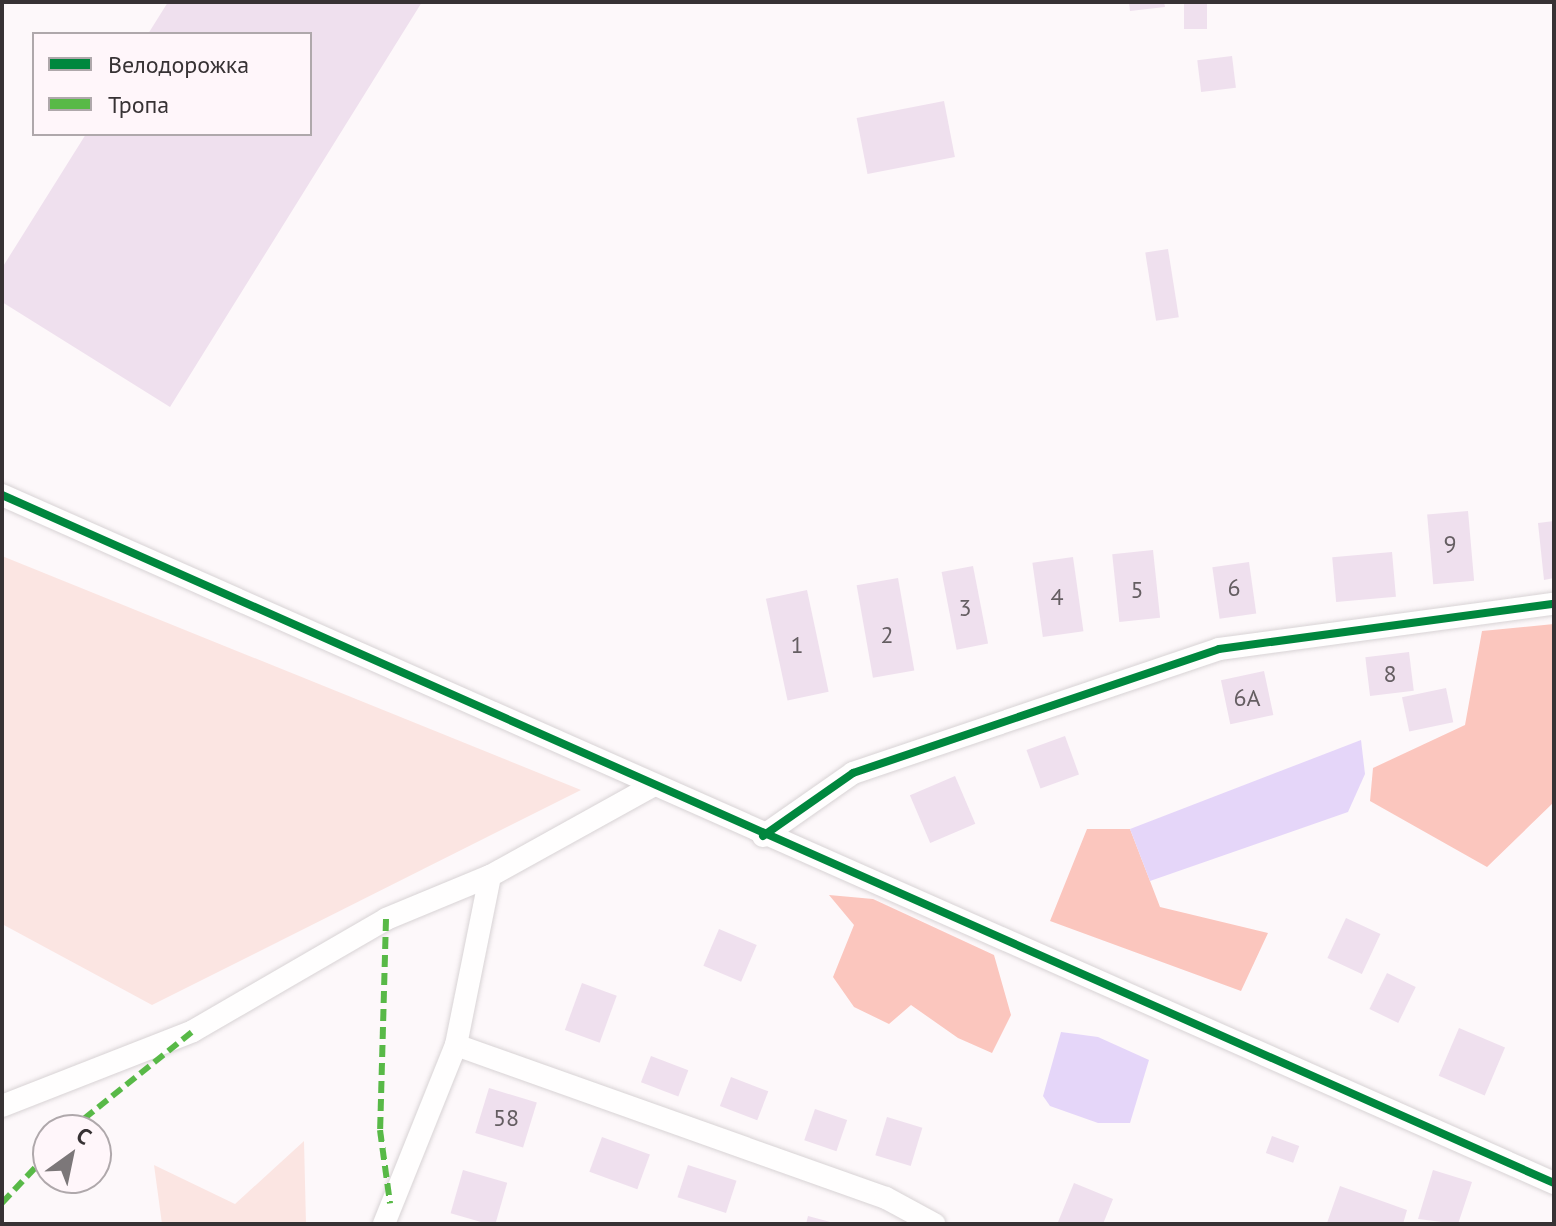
<!DOCTYPE html>
<html>
<head>
<meta charset="utf-8">
<style>
  body { margin:0 }
  #map { position:relative; width:1556px; height:1226px; overflow:hidden; background:#fdf8fa; font-family:"PT Sans",sans-serif }
  div>[style] { position:absolute }
  .green>* { inset:0; background:#fbe5e2 }
  .forest>* { inset:0; background:#fbc6be }
  .water>* { inset:0; background:#e5d6f9 }
  .building>* { inset:0; background:#efe0ee; transform-origin:0 0 }
  .roads { filter:drop-shadow(0 0 2px #d8d3d5) drop-shadow(0 0 2px #d8d3d5) }
  .street>* { height:22px; margin:-11px; padding:0 11px; transform-origin:11px; border-radius:11px; background:#fffefe }
  .quiet>* { height:6px; margin-top:-3px; transform-origin:0; background:repeating-linear-gradient(90deg,#58b947 0 12px,transparent 0 18px) }
  .cycleway>* { height:8px; margin:-4px; padding:0 4px; transform-origin:4px; border-radius:4px; background:#00873e }
  span { translate:-50% -50%; white-space:nowrap; text-align:center; line-height:1.15; -webkit-text-stroke:8px #fff6fa; paint-order:stroke }
  .number-label { font-size:24px; color:#655e62 }
  .number-label span { -webkit-text-stroke-width:0 }
  .frame { position:absolute; inset:0; border:4px solid #373234; pointer-events:none }
  .legend { position:absolute; left:32px; top:32px; width:280px; height:104px; box-sizing:border-box; background:#fff6fa; border:2px solid #afa8ab; margin:0; padding:10px 14px; list-style:none; font-size:24px; color:#373234 }
  .legend li { display:flex; align-items:center; gap:16px; height:40px }
  .legend b { width:40px; border:2px solid #afa8ab }
  .north { position:absolute; left:32px; top:1114px; width:80px; height:80px; box-sizing:border-box; background:#fff6fa; border:2px solid #afa8ab; border-radius:50%; rotate:33deg; font-size:22px; font-weight:700; line-height:32px; text-align:center; color:#373234 }
  .north::after { content:''; display:block; margin:auto; width:28px; height:36px; background:#7c7779; clip-path:polygon(50% 0,100% 100%,50% 72%,0 100%) }
</style>
</head>
<body>
<div id="map">
  <div class="green">
    <i style="clip-path:polygon(2px 556px,581px 790px,152px 1005px,2px 924px)"></i>
    <i style="clip-path:polygon(304px 1141px,306px 1224px,162px 1224px,154px 1165px,235px 1204px)"></i>
  </div>
  <div class="forest">
    <i style="clip-path:polygon(1554px 624px,1554px 802px,1487px 867px,1370px 801px,1373px 768px,1465px 725px,1482px 631px)"></i>
    <i style="clip-path:polygon(1087px 829px,1130px 829px,1160px 907px,1268px 933px,1241px 991px,1050px 921px)"></i>
    <i style="clip-path:polygon(829px 895px,873px 899px,994px 955px,1011px 1015px,992px 1053px,958px 1038px,911px 1005px,889px 1024px,854px 1007px,833px 977px,854px 925px)"></i>
  </div>
  <div class="water">
    <i style="clip-path:polygon(1361px 740px,1365px 774px,1348px 812px,1150px 881px,1130px 829px)"></i>
    <i style="clip-path:polygon(1061px 1032px,1098px 1037px,1149px 1060px,1130px 1123px,1098px 1123px,1050px 1106px,1043px 1096px)"></i>
  </div>
  <div class="building">
    <i style="clip-path:polygon(168px 2px,422px 2px,170px 407px,2px 302px,2px 268px,86px 134px,310px 134px,310px 34px,148px 34px)"></i>
    <i style="clip-path:polygon(1129px 2px,1164px 2px,1165px 7px,1130px 11px)"></i>
    <i style="left:1184px;top:2px;width:23px;height:27px"></i>
    <i style="left:1232px;top:56px;width:32px;height:35px;rotate:83deg"></i>
    <i style="left:944px;top:101px;width:57px;height:89px;rotate:79deg"></i>
    <i style="left:1168px;top:249px;width:69px;height:23px;rotate:81deg"></i>
    <i style="left:1468px;top:511px;width:70px;height:41px;rotate:85deg"></i>
    <i style="clip-path:polygon(1554px 521px,1554px 578px,1544px 580px,1538px 523px)"></i>
    <i style="left:1153px;top:550px;width:68px;height:41px;rotate:84deg"></i>
    <i style="left:1392px;top:552px;width:45px;height:60px;rotate:85deg"></i>
    <i style="left:1073px;top:557px;width:75px;height:41px;rotate:82deg"></i>
    <i style="left:1249px;top:562px;width:52px;height:37px;rotate:82deg"></i>
    <i style="left:973px;top:566px;width:79px;height:32px;rotate:79deg"></i>
    <i style="left:898px;top:578px;width:94px;height:42px;rotate:80deg"></i>
    <i style="left:807px;top:590px;width:104px;height:42px;rotate:78deg"></i>
    <i style="left:1409px;top:652px;width:39px;height:44px;rotate:83deg"></i>
    <i style="left:1264px;top:671px;width:45px;height:44px;rotate:78deg"></i>
    <i style="left:1446px;top:688px;width:35px;height:45px;rotate:78deg"></i>
    <i style="left:1065px;top:736px;width:41px;height:41px;rotate:70deg"></i>
    <i style="left:955px;top:776px;width:52px;height:49px;rotate:67deg"></i>
    <i style="left:1346px;top:918px;width:38px;height:44px;rotate:25deg"></i>
    <i style="left:719px;top:929px;width:41px;height:40px;rotate:23deg"></i>
    <i style="left:1387px;top:973px;width:32px;height:40px;rotate:26deg"></i>
    <i style="left:582px;top:983px;width:37px;height:50px;rotate:20deg"></i>
    <i style="left:1459px;top:1028px;width:50px;height:52px;rotate:23deg"></i>
    <i style="left:651px;top:1056px;width:40px;height:28px;rotate:21deg"></i>
    <i style="left:731px;top:1077px;width:40px;height:31px;rotate:21deg"></i>
    <i style="left:489px;top:1088px;width:50px;height:47px;rotate:17deg"></i>
    <i style="left:815px;top:1109px;width:34px;height:33px;rotate:19deg"></i>
    <i style="left:887px;top:1117px;width:37px;height:40px;rotate:17deg"></i>
    <i style="left:1272px;top:1136px;width:29px;height:18px;rotate:20deg"></i>
    <i style="left:602px;top:1137px;width:51px;height:37px;rotate:20deg"></i>
    <i style="left:688px;top:1165px;width:51px;height:34px;rotate:18deg"></i>
    <i style="left:463px;top:1170px;width:46px;height:45px;rotate:16deg"></i>
    <i style="clip-path:polygon(1433px 1170px,1472px 1182px,1458px 1224px,1418px 1219px)"></i>
    <i style="clip-path:polygon(1074px 1183px,1113px 1199px,1103px 1224px,1058px 1222px)"></i>
    <i style="clip-path:polygon(1340px 1186px,1407px 1210px,1403px 1224px,1327px 1223px)"></i>
    <i style="clip-path:polygon(808px 1216px,834px 1223px,834px 1224px,806px 1224px)"></i>
  </div>
  <div class="roads">
    <div class="street">
      <i style="left:2px;top:495px;width:1698px;rotate:23.91deg"></i>
      <i style="left:763px;top:836px;width:110px;rotate:-35deg"></i>
      <i style="left:853px;top:773px;width:386px;rotate:-18.7deg"></i>
      <i style="left:1219px;top:649px;width:338px;rotate:-7.7deg"></i>
      <i style="left:456px;top:1045px;width:456px;rotate:19.6deg"></i>
      <i style="left:886px;top:1198px;width:55px;rotate:28.4deg"></i>
      <i style="left:2px;top:1106px;width:205px;rotate:-21.4deg"></i>
      <i style="left:193px;top:1031px;width:223px;rotate:-30.1deg"></i>
      <i style="left:386px;top:919px;width:113px;rotate:-22.5deg"></i>
      <i style="left:490px;top:876px;width:188px;rotate:-29deg"></i>
      <i style="left:384px;top:1224px;width:193px;rotate:-68.1deg"></i>
      <i style="left:456px;top:1045px;width:172px;rotate:-78.6deg"></i>
    </div>
  </div>
  <div class="quiet">
    <i style="left:386px;top:919px;width:211px;rotate:91.6deg"></i>
    <i style="left:380px;top:1130px;width:74px;rotate:82.2deg"></i>
    <i style="left:70px;top:1130px;width:158px;rotate:-38.8deg"></i>
    <i style="left:2px;top:1203px;width:67px;rotate:-46.8deg"></i>
  </div>
  <div class="cycleway">
    <i style="left:2px;top:495px;width:1698px;rotate:23.91deg"></i>
    <i style="left:763px;top:836px;width:110px;rotate:-35deg"></i>
    <i style="left:853px;top:773px;width:386px;rotate:-18.7deg"></i>
    <i style="left:1219px;top:649px;width:338px;rotate:-7.7deg"></i>
  </div>
  <div class="number-label">
    <span style="left:1450px;top:544px">9</span>
    <span style="left:1234px;top:588px">6</span>
    <span style="left:1137px;top:590px">5</span>
    <span style="left:1057px;top:597px">4</span>
    <span style="left:965px;top:608px">3</span>
    <span style="left:887px;top:635px">2</span>
    <span style="left:797px;top:645px">1</span>
    <span style="left:1390px;top:674px">8</span>
    <span style="left:1247px;top:698px">6А</span>
    <span style="left:506px;top:1118px">58</span>
  </div>
  <div class="frame"></div>
  <ul class="legend">
  <li><b style="height:10px;background:#00873e"></b>Велодорожка</li>
  <li><b style="height:10px;background:#58b947"></b>Тропа</li>
  </ul>
  <div class="north">С</div>
</div>
</body>
</html>
